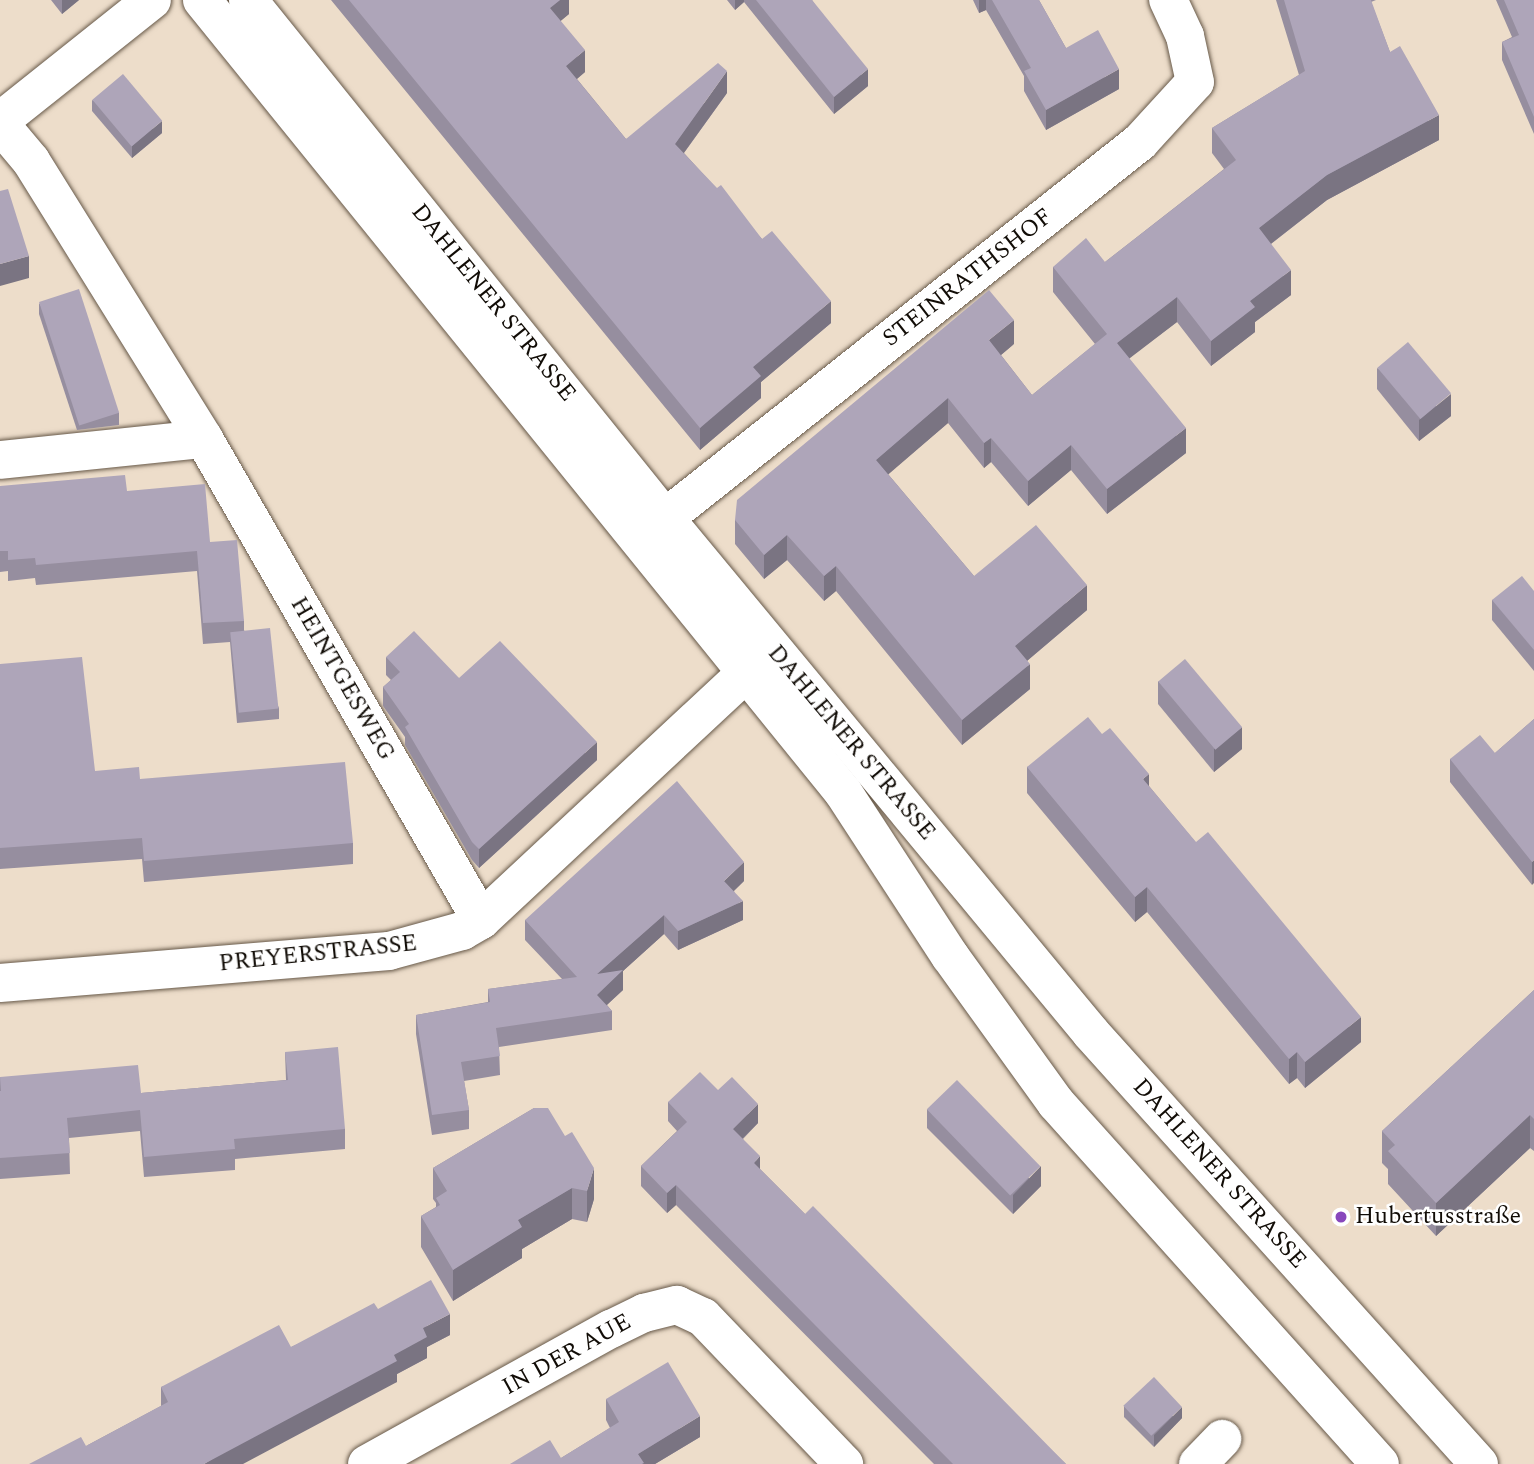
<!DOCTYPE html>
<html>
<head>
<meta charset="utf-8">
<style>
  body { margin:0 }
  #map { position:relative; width:1534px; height:1464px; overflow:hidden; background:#edddca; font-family:Spectral,serif }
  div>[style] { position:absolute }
  .roads { filter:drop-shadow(0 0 2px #675949) drop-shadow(0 0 2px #675949) }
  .minor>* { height:38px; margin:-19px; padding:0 19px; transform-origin:19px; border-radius:19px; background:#fff }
  .major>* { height:38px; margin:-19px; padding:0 19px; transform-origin:19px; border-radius:19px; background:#fff }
  .wall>* { inset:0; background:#968e9f }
  .shaded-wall>* { inset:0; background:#7a7482 }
  .building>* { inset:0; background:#aea5b9; transform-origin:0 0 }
  .dots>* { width:19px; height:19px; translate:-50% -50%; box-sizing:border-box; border:4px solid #fff; border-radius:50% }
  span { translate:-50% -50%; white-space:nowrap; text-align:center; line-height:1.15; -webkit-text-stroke:5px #fff; paint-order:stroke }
  .street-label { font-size:24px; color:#110c06 }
  .poi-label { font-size:24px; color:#110c06 }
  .left { translate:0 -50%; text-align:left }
</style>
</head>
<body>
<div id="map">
  <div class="roads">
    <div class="minor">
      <i style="left:0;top:121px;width:194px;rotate:-38.5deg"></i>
      <i style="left:0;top:124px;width:48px;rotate:50deg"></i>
      <i style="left:31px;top:161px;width:327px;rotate:58.1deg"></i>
      <i style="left:204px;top:439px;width:555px;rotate:60.06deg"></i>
      <i style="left:0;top:460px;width:205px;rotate:-5.9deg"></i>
      <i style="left:665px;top:518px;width:606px;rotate:-38.36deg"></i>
      <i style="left:1140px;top:142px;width:81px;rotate:-47.5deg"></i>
      <i style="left:1195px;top:82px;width:47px;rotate:-102.3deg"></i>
      <i style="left:1185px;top:36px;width:40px;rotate:-115deg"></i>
      <i style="left:0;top:983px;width:390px;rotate:-4.7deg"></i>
      <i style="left:389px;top:951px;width:76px;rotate:-15.3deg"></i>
      <i style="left:462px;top:931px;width:22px;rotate:-30deg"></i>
      <i style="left:481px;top:920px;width:361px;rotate:-43deg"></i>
      <i style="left:367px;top:1464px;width:279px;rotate:-29deg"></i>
      <i style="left:611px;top:1329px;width:37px;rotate:-26deg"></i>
      <i style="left:644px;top:1313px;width:34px;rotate:-14deg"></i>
      <i style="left:677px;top:1305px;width:29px;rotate:25deg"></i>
      <i style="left:703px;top:1317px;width:204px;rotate:46.2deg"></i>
      <i style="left:1198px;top:1464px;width:35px;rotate:-46deg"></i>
    </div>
    <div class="major">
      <i style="left:202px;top:0;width:1019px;rotate:51.02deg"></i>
      <i style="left:843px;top:792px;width:196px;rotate:56.9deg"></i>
      <i style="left:950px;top:956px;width:181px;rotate:54.2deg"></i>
      <i style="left:1056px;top:1103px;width:485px;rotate:48.1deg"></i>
      <i style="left:248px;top:0;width:665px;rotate:51.17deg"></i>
      <i style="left:665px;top:518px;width:668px;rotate:50.4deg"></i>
      <i style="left:1091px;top:1033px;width:580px;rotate:48.01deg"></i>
    </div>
  </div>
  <div class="wall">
    <i style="clip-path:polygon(51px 0,79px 0,62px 14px)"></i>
    <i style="clip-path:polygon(331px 0,569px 0,569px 14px,560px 21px,585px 72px,577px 79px,626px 139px,727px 93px,684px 153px,762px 239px,831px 323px,761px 382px,761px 398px,700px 450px)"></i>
    <i style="clip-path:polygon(727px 0,812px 0,868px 86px,834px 114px,744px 2px,735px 10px)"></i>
    <i style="clip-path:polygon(973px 0,1039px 0,1066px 48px,1119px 89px,1046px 130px,1024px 91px,1024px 76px,986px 10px,979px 13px)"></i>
    <i style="clip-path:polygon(1276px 0,1376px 0,1371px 2px,1390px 52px,1439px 140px,1327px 200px,1271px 244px,1291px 295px,1255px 322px,1255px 332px,1211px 366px,1177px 322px,1129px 358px,1186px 453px,1107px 514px,1071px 470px,1028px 506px,991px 462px,984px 468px,948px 423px,888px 474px,974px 576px,1087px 610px,1027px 661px,1030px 689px,962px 745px,836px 591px,824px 601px,787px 560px,764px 579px,735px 544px,735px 520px,1014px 344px,1001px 355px,1032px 395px,1095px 344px,1053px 292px,1053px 267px,1105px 262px,1224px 169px,1212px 153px,1212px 128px,1299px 75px)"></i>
    <i style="clip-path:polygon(1496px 0,1534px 0,1534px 134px,1502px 60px,1502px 42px,1512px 37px)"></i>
    <i style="clip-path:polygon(92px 100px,162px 133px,132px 158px,92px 111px)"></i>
    <i style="clip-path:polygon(39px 303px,119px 413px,119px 425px,77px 430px,39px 314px)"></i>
    <i style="clip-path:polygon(1377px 368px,1451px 416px,1419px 441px,1377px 389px)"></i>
    <i style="clip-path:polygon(0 486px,127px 491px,210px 542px,244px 621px,244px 630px,279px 708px,279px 719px,237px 723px,230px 642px,203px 644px,197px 571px,36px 585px,35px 578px,8px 581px,8px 571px,0 572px)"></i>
    <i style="clip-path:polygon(1534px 591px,1534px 671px,1492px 620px,1492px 600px)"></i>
    <i style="clip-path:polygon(386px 657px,459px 678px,597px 760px,479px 868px,472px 860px,405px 745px,405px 737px,383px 706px,383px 687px,391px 680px,386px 675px)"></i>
    <i style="clip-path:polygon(0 664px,95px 771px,140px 779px,353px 843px,353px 864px,144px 882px,142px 859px,0 869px)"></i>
    <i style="clip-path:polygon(1158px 681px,1242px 749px,1214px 772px,1158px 704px)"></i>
    <i style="clip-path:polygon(1534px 719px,1532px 885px,1450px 782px,1450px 759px,1495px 753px)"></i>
    <i style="clip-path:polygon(1102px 734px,1149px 786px,1361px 1042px,1305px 1088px,1297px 1078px,1289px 1084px,1147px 912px,1135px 922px,1027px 793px,1027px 767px)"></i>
    <i style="clip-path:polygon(744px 881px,734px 891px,743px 920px,678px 950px,664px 934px,623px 971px,623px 990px,607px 1005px,612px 1011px,612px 1030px,499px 1047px,500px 1075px,464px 1081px,469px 1110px,469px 1129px,432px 1135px,416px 1034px,416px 1015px,488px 1002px,488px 989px,562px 979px,525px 940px,525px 920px)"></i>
    <i style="clip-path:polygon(1534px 990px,1534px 1151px,1530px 1148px,1436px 1236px,1388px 1184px,1388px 1169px,1382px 1163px,1382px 1131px)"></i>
    <i style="clip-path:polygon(285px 1052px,345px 1129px,345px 1149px,235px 1159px,235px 1170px,144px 1177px,140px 1131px,69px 1138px,70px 1174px,0 1179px,0 1077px,141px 1093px,286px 1080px)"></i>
    <i style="clip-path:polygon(718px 1090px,758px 1123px,743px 1139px,760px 1169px,805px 1214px,1066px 1464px,934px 1464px,676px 1205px,667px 1213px,641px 1186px,641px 1166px,677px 1131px,668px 1121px,668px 1102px)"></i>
    <i style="clip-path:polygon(534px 1108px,594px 1199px,587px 1222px,572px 1219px,522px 1249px,522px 1258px,453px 1301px,421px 1247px,421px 1216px,436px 1207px,436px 1203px,433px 1199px,433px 1168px)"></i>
    <i style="clip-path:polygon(927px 1109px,1041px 1186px,1013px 1214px,927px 1128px)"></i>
    <i style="clip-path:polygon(378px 1309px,450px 1335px,427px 1347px,427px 1358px,397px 1374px,397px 1382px,86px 1446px,161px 1406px,161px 1387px,291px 1347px)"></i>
    <i style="clip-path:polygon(606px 1399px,700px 1437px,655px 1464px,510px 1464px,561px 1458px,610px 1428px,606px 1420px)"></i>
    <i style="clip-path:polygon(1124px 1406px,1182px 1418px,1154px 1447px,1124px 1417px)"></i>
  </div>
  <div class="shaded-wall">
    <i style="clip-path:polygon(62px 0,79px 0,62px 14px)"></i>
    <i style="clip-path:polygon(560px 0,569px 0,569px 14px,550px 30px,550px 8px)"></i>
    <i style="clip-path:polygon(735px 0,744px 0,744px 2px,735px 10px)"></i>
    <i style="clip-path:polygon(979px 0,986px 0,986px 10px,979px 13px)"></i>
    <i style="clip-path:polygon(585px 50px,585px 72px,566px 88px,566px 66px)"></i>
    <i style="clip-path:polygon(868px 69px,868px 86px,834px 114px,834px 97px)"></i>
    <i style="clip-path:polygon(1119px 69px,1119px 89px,1046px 130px,1046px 110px)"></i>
    <i style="clip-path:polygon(727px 71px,727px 93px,675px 165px,675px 144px)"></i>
    <i style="clip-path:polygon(1439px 115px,1439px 140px,1327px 200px,1259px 253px,1259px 228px,1327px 175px)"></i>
    <i style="clip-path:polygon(162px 121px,162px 133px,132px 158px,132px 146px)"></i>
    <i style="clip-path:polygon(29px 256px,29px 278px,0 286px,0 264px)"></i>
    <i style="clip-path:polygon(1291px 270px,1291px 295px,1255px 322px,1255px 332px,1211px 366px,1211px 341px,1250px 301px)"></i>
    <i style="clip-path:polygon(1177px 297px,1177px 322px,1117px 368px,1117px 343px)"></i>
    <i style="clip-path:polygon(831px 301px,831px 323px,761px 382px,761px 398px,700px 450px,700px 428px,753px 367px)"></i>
    <i style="clip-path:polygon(1014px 320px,1014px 344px,989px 365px,989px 340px)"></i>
    <i style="clip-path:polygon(1451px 394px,1451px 416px,1419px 441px,1419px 420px)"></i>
    <i style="clip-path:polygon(948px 398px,948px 423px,876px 485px,876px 460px)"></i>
    <i style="clip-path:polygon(1186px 428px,1186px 453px,1107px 514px,1107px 489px)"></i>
    <i style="clip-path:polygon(991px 438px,991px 462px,984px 468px,984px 443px)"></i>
    <i style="clip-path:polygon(1071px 445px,1071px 470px,1028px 506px,1028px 481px)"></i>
    <i style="clip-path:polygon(787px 535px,787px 560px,764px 579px,764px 555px)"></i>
    <i style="clip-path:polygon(836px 566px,836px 591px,824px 601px,824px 576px)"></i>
    <i style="clip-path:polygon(1087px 585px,1087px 610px,1015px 671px,1015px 646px)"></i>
    <i style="clip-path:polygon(1030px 664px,1030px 689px,962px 745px,962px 720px)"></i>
    <i style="clip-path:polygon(1242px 727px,1242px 749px,1214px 772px,1214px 749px)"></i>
    <i style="clip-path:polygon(597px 742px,597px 760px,479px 868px,479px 849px)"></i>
    <i style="clip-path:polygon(1149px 774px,1149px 800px,1143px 779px)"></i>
    <i style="clip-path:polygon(1534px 860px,1534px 883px,1532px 885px,1532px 862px)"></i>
    <i style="clip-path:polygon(744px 862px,744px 881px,724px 900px,724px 881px)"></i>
    <i style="clip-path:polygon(1147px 887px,1147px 912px,1135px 922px,1135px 897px)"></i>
    <i style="clip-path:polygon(743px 901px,743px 920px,678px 950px,678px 931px)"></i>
    <i style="clip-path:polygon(664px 915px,664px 934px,623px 971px,623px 990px,599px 1012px,597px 1013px,597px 974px)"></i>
    <i style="clip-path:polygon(1361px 1017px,1361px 1042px,1305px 1088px,1305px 1062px)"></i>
    <i style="clip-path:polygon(1297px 1052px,1297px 1078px,1289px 1084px,1289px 1059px)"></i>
    <i style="clip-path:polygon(758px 1104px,758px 1123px,733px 1148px,733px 1129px)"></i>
    <i style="clip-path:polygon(1530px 1115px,1530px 1148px,1436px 1236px,1436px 1203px)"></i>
    <i style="clip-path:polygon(760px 1156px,760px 1176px,754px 1163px)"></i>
    <i style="clip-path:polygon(1041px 1166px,1041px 1186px,1013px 1214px,1013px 1195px)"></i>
    <i style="clip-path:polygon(594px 1168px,594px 1199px,587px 1222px,587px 1191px)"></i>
    <i style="clip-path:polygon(676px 1185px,676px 1205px,667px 1213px,667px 1193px)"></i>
    <i style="clip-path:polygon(572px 1188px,572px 1219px,522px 1249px,522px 1258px,453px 1301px,453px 1270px,518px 1220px)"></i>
    <i style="clip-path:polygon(450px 1314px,450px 1335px,427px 1347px,427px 1358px,397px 1374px,397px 1382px,243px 1464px,204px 1464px,423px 1328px)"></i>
    <i style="clip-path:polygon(1182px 1407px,1182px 1418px,1154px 1447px,1154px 1435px)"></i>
    <i style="clip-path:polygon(700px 1416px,700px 1437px,655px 1464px,638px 1464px,638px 1454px)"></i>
  </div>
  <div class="building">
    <i style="clip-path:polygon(349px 0,560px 0,550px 8px,585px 50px,566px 66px,626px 139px,718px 63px,727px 71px,675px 144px,717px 188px,721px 185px,762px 239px,772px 231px,831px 301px,753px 367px,761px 376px,700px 428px)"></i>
    <i style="clip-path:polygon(756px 0,812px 0,868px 69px,834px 97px)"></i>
    <i style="clip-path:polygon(992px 0,1039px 0,1066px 48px,1098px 30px,1119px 69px,1046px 110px,1024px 71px,1031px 68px)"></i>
    <i style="clip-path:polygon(1284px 0,1371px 0,1390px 52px,1400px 46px,1439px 115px,1327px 175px,1259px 228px,1291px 270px,1250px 301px,1255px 307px,1211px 341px,1177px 297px,1117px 343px,1186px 428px,1107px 489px,1071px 445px,1028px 481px,991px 438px,984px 443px,948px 398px,876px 460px,974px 576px,1036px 525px,1087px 585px,1015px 646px,1030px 664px,962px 720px,836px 566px,824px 576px,787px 535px,764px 555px,735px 520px,737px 500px,989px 290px,1014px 320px,989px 340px,1032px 395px,1107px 334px,1053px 267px,1086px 238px,1105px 262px,1236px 160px,1212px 128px,1305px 71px)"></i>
    <i style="clip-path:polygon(1504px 0,1534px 0,1534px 117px,1502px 42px,1519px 35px)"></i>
    <i style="left:123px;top:74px;width:61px;height:40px;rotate:50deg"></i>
    <i style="clip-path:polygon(8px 189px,29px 256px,0 264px,0 191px)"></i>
    <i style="left:79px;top:289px;width:130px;height:42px;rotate:72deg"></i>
    <i style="left:1408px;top:342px;width:67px;height:40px;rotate:50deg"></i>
    <i style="clip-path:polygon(125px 475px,127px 491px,205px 484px,210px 542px,237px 540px,244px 621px,203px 623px,197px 551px,36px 565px,35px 558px,8px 560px,8px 551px,0 551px,0 486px)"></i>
    <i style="clip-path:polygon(1522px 576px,1534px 591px,1534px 650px,1492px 600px)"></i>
    <i style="left:270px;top:628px;width:81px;height:40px;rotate:84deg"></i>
    <i style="clip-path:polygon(414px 631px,459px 678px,500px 641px,597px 742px,479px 849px,472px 842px,405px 727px,409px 724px,383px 687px,400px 672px,386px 657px)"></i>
    <i style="clip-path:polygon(82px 657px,95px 771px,139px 767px,140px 779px,345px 762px,353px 843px,144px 861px,142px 838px,0 848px,0 664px)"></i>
    <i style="left:1185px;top:659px;width:89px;height:35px;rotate:50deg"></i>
    <i style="clip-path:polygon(1088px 717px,1102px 734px,1110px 728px,1149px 774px,1143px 779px,1196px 842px,1208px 832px,1361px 1017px,1305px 1062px,1297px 1052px,1289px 1059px,1147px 887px,1135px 897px,1027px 767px)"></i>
    <i style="clip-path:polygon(1534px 719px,1534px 860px,1532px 862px,1450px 759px,1480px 735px,1495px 753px)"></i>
    <i style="clip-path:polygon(677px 781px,744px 862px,724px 881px,743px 901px,678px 931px,664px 915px,597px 974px,623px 970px,597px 995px,612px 1011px,496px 1028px,500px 1056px,461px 1062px,469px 1110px,432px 1115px,416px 1015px,490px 1002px,488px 989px,577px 977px,525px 920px)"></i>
    <i style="clip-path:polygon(1534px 990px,1534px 1119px,1530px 1115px,1436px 1203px,1388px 1151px,1395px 1145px,1382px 1131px)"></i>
    <i style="clip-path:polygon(338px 1047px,345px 1129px,234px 1139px,235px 1149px,144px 1157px,140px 1110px,67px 1118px,70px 1153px,0 1158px,0 1091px,1px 1091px,0 1077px,138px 1065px,141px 1093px,288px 1080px,285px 1052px)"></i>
    <i style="clip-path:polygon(700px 1072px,718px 1090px,732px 1077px,758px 1104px,733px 1129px,760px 1156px,754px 1163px,805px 1214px,813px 1206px,1066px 1464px,953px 1464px,676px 1185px,667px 1193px,641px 1166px,687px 1122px,668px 1102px)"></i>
    <i style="left:957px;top:1080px;width:120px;height:42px;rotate:46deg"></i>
    <i style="clip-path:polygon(534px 1108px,548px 1108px,565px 1136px,572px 1132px,594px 1168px,587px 1191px,572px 1188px,518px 1220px,522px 1227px,453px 1270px,421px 1216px,440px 1205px,436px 1198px,447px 1191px,433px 1168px)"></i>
    <i style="clip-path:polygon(431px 1280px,450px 1314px,423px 1328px,427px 1337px,394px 1355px,397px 1361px,204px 1464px,29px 1464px,81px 1437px,86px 1446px,168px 1402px,161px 1387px,279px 1325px,291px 1347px,374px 1303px,378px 1309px)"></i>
    <i style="clip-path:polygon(668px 1362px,700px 1416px,638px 1454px,644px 1463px,642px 1464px,510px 1464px,550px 1440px,561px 1458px,619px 1422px,606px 1399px)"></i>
    <i style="left:1154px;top:1377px;width:41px;height:42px;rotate:47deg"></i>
  </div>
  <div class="dots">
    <i style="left:1341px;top:1217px;background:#8847bc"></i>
  </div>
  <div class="street-label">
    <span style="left:968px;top:278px;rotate:-38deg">STEINRATHSHOF</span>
    <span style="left:493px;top:303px;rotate:51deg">DAHLENER STRASSE</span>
    <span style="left:342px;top:679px;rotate:60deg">HEINTGESWEG</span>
    <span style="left:851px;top:743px;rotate:50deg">DAHLENER STRASSE</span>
    <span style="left:318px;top:954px;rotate:-6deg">PREYERSTRASSE</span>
    <span style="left:1219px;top:1174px;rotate:48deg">DAHLENER STRASSE</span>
    <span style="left:567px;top:1355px;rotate:-29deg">IN DER AUE</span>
  </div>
  <div class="poi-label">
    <span class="left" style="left:1355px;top:1217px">Hubertusstraße</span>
  </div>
</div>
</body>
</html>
